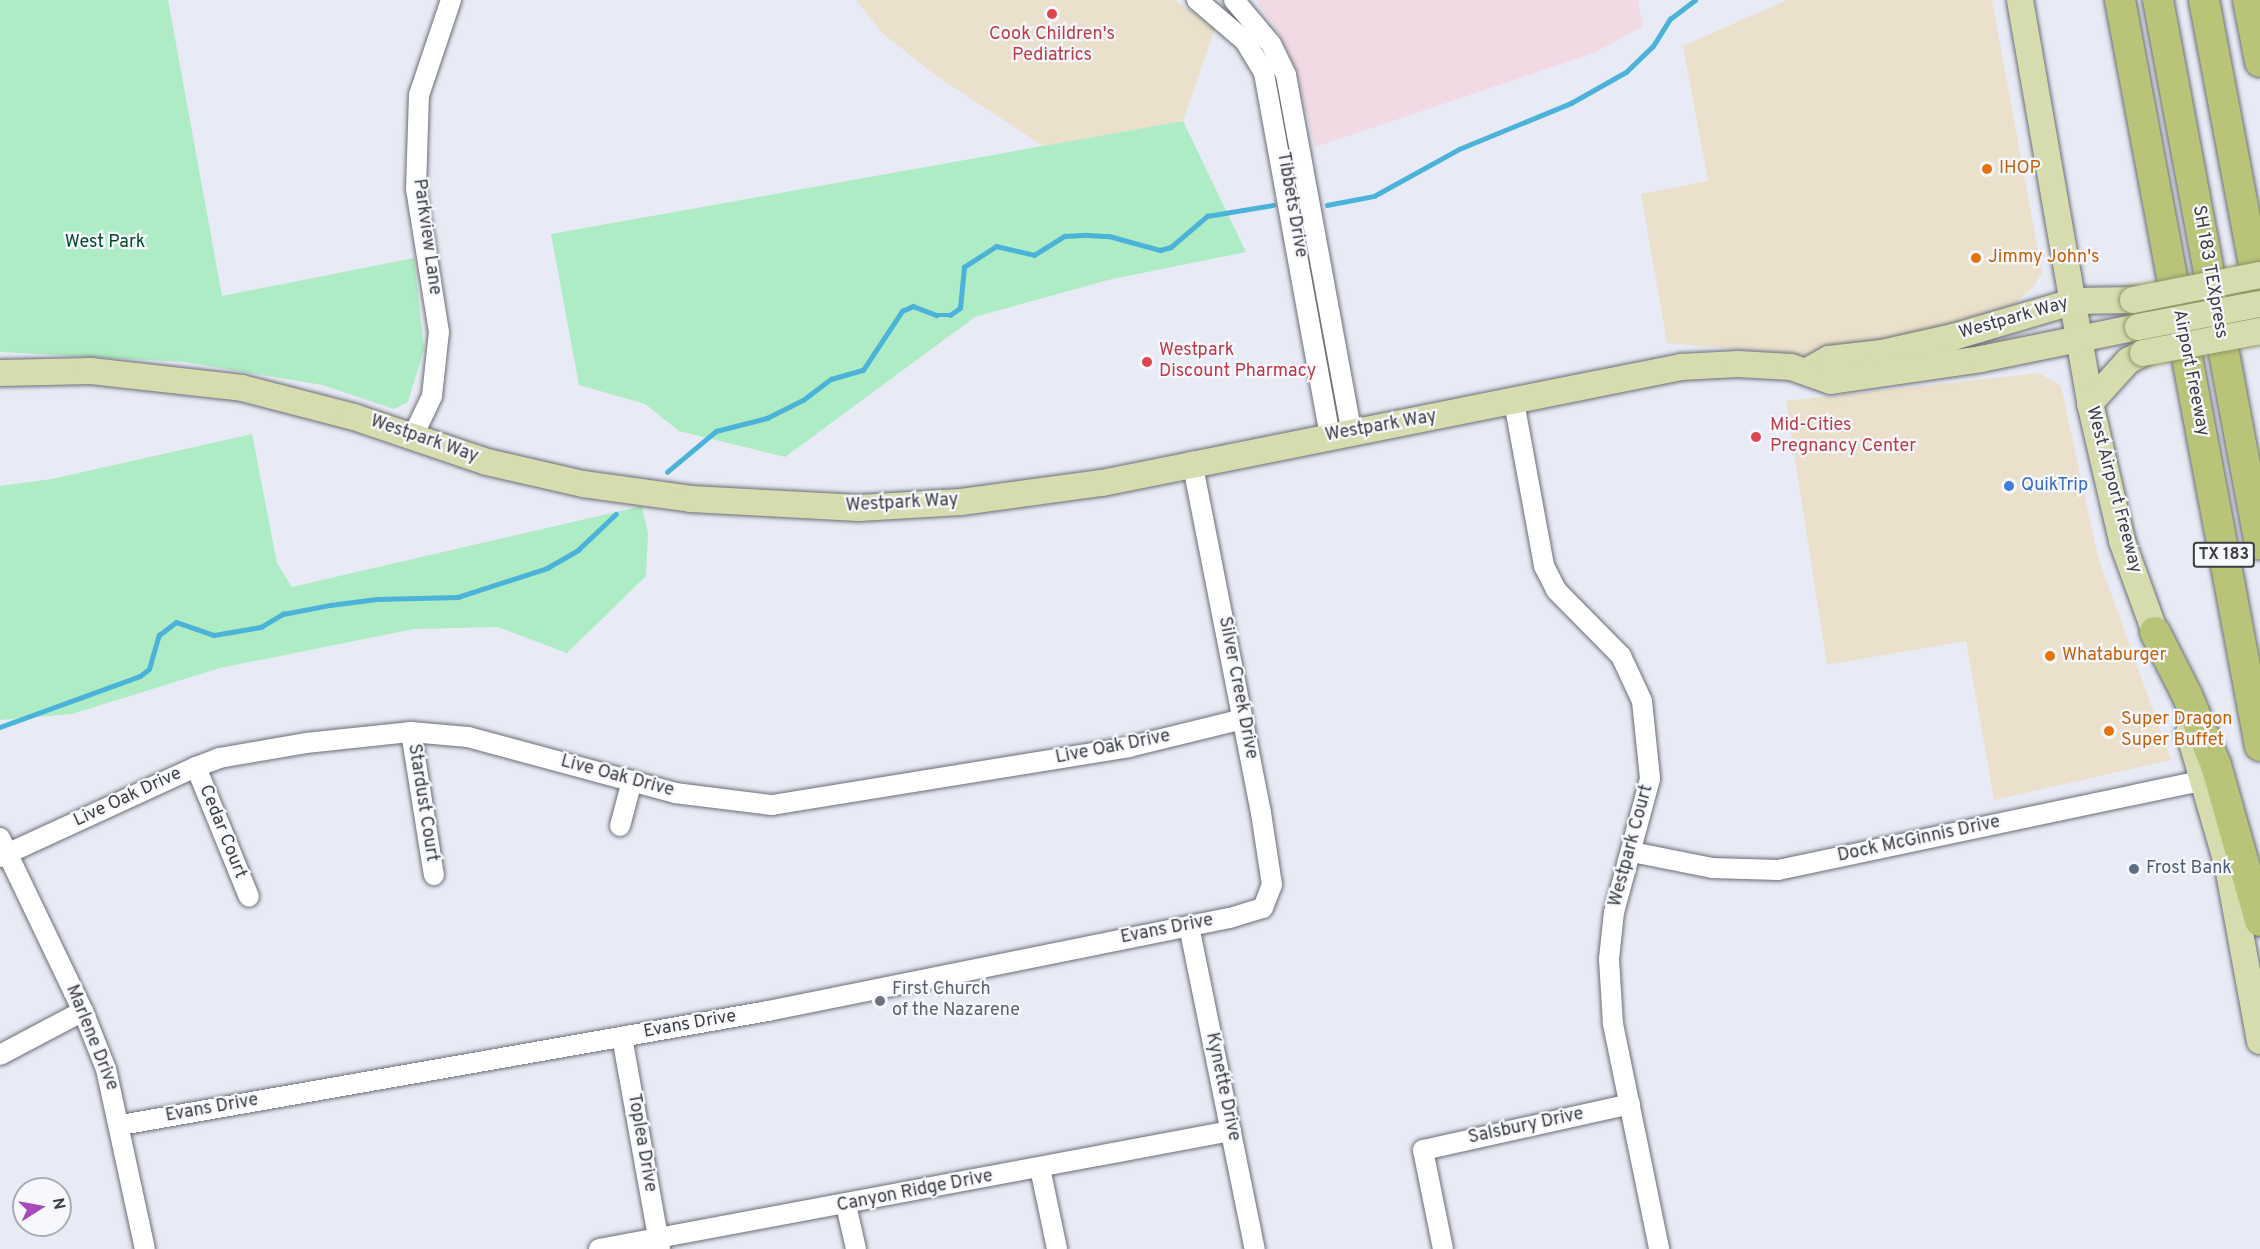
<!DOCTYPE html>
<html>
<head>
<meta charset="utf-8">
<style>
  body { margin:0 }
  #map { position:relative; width:2260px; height:1249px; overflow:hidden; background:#e8ebf5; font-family:Overpass,sans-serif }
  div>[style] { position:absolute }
  .commercial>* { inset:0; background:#ebe0cc }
  .medical>* { inset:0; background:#f2dae4 }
  .green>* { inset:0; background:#adecc4 }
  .stream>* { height:4.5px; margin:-2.25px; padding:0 2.25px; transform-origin:2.25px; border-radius:2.25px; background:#4bb2da }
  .roads { filter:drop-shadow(0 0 2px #6b6e76) drop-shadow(0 0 2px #6b6e76) }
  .minor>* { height:20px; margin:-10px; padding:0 10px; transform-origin:10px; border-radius:10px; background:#fff }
  .major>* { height:26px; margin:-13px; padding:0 13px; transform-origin:13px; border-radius:13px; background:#d6dcae }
  .highway>* { height:30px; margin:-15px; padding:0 15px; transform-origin:15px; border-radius:15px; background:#bac478 }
  .bridges { filter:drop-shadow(0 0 2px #8e9564) drop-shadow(0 0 2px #8e9564) }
  .major-bridge>* { height:26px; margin:-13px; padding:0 13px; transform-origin:13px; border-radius:13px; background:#d6dcae }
  .dots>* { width:16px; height:16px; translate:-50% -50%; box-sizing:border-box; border:3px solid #f6f8fe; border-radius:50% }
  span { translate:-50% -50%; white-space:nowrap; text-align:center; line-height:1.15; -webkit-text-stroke:4.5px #f6f8fe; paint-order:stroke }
  .shield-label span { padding:2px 4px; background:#f6f8fe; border:2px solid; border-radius:4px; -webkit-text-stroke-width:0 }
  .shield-label { font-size:16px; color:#3b3d40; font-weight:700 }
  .health-label { font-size:18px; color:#be3a42 }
  .left { translate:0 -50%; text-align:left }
  .food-label { font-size:18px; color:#c56008 }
  .street-label { font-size:18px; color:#3b3d40 }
  .park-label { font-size:18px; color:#024929 }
  .shop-label { font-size:18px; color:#366cbe }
  .service-label { font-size:18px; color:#4e5e75 }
  .worship-label { font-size:18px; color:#5b616d }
  .north { position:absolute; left:12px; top:1177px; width:60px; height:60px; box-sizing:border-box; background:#f6f8fe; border:2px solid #abadb2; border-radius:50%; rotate:79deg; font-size:16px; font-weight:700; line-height:24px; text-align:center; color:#3b3d40 }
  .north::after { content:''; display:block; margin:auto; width:21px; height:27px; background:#a44db9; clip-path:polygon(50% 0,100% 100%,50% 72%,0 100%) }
</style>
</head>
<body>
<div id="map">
  <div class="commercial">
    <i style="clip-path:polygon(856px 0,1175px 0,1215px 28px,1183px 121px,1043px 146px,938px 77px,882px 33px)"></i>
    <i style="clip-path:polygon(1787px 0,1992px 0,2042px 273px,2034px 286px,2010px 308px,1890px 340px,1806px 355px,1667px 343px,1641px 194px,1708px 181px,1683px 46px)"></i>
    <i style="clip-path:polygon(2039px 373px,2061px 386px,2098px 557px,2171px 760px,1994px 800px,1966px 641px,1827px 665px,1786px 401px)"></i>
  </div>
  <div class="medical">
    <i style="clip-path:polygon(1256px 0,1638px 0,1643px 26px,1594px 53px,1315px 147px,1296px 69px,1279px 33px)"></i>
  </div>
  <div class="green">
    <i style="clip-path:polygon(0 0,168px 0,222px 296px,414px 258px,424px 349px,408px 402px,394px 409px,322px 385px,185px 362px,0 352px)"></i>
    <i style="clip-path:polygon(1183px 121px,1246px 252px,1108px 280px,975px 317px,785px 457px,679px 431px,645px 404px,579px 385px,551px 234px)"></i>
    <i style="clip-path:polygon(252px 434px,277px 563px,292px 587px,642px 506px,648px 534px,646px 576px,567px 653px,498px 627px,414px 629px,220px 668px,72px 714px,0 720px,0 486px,52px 479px)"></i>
  </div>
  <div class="stream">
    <i style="left:1327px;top:205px;width:48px;rotate:-10.8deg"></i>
    <i style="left:1374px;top:196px;width:97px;rotate:-28.9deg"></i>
    <i style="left:1459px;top:149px;width:121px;rotate:-22.3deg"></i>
    <i style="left:1571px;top:103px;width:63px;rotate:-29.4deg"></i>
    <i style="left:1626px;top:72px;width:37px;rotate:-44deg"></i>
    <i style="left:1653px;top:46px;width:32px;rotate:-58deg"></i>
    <i style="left:1670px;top:19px;width:31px;rotate:-37deg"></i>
    <i style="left:667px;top:472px;width:64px;rotate:-39.9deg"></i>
    <i style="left:716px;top:431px;width:53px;rotate:-14.3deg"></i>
    <i style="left:767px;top:418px;width:40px;rotate:-26.6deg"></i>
    <i style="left:803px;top:400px;width:35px;rotate:-37deg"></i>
    <i style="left:831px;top:379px;width:33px;rotate:-16deg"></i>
    <i style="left:863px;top:370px;width:71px;rotate:-56.5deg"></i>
    <i style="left:902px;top:311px;width:12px;rotate:-24deg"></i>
    <i style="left:913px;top:306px;width:25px;rotate:21deg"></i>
    <i style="left:936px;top:315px;width:14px"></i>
    <i style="left:950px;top:315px;width:12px;rotate:-35deg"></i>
    <i style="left:960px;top:308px;width:41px;rotate:-84.4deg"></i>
    <i style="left:964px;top:267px;width:38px;rotate:-33deg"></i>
    <i style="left:996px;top:246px;width:39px;rotate:13deg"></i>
    <i style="left:1034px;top:255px;width:36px;rotate:-32deg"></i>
    <i style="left:1065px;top:236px;width:22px;rotate:-3deg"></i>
    <i style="left:1087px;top:235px;width:22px;rotate:3deg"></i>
    <i style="left:1109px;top:236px;width:53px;rotate:15.4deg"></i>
    <i style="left:1160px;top:250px;width:11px;rotate:-15deg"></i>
    <i style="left:1171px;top:247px;width:48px;rotate:-40.7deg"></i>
    <i style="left:1207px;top:216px;width:67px;rotate:-9.5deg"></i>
    <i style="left:0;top:727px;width:149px;rotate:-20deg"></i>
    <i style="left:140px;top:676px;width:11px;rotate:-38deg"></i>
    <i style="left:149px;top:669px;width:35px;rotate:-74deg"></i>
    <i style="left:159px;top:635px;width:21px;rotate:-37deg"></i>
    <i style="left:176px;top:622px;width:40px;rotate:18.9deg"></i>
    <i style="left:214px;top:635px;width:48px;rotate:-9.7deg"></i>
    <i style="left:261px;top:627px;width:26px;rotate:-31deg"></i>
    <i style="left:283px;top:614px;width:48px;rotate:-10.8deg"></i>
    <i style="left:330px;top:605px;width:47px;rotate:-7.3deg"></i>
    <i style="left:377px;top:599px;width:81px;rotate:-1.4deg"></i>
    <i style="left:458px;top:597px;width:94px;rotate:-18deg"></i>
    <i style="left:547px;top:568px;width:36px;rotate:-30deg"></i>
    <i style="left:578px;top:550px;width:52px;rotate:-43.5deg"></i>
  </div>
  <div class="roads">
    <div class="minor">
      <i style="left:1197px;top:0;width:63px;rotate:40.5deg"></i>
      <i style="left:1245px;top:41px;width:37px;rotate:59deg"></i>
      <i style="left:1264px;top:73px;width:369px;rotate:79.7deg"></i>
      <i style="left:1234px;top:0;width:57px;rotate:49.9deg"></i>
      <i style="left:1271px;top:44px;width:34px;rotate:64deg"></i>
      <i style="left:1286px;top:75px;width:364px;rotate:79.6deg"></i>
      <i style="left:1514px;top:402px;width:167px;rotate:79.6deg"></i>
      <i style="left:1544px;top:566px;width:27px;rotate:63deg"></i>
      <i style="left:1556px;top:590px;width:93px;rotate:45.4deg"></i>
      <i style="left:1621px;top:656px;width:50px;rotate:65deg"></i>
      <i style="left:1642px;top:701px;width:78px;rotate:84.1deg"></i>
      <i style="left:1650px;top:779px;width:138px;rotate:105.1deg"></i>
      <i style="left:1614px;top:912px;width:47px;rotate:96.1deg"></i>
      <i style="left:1609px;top:959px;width:65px;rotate:86.5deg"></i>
      <i style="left:1613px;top:1024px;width:230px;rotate:78.4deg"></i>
      <i style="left:412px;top:438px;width:47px;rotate:-64.5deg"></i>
      <i style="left:432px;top:396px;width:64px;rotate:-83.8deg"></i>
      <i style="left:439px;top:332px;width:145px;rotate:-99.1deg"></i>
      <i style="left:416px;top:189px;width:94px;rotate:-88.2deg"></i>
      <i style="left:419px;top:95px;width:100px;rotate:-71.4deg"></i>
      <i style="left:411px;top:732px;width:145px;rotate:80.9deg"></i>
      <i style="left:196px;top:767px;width:140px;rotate:67.8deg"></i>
      <i style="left:620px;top:826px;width:47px;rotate:-75.1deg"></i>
      <i style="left:0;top:838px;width:192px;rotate:64.4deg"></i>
      <i style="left:83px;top:1011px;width:62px;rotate:68.4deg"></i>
      <i style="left:106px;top:1069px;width:184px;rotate:77.8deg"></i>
      <i style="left:1632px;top:852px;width:82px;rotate:11.3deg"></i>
      <i style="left:1712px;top:868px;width:66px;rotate:1.7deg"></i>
      <i style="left:1778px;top:870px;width:436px;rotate:-11.9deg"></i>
      <i style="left:0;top:857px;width:216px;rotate:-24.7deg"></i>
      <i style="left:196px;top:767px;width:25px;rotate:-21deg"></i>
      <i style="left:219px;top:758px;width:88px;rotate:-9.8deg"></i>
      <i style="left:306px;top:743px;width:106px;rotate:-6deg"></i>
      <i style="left:411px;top:732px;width:57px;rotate:5deg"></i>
      <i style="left:468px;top:737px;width:214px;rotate:15.1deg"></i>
      <i style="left:675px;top:793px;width:98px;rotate:7.1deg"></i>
      <i style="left:772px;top:805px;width:362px;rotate:-9.2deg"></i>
      <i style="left:1129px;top:747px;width:117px;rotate:-13.8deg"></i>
      <i style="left:1189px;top:926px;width:330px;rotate:78.5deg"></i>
      <i style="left:622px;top:1037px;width:215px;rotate:79.8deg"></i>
      <i style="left:0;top:1055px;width:94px;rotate:-27.9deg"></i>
      <i style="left:121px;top:1125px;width:657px;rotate:-9.99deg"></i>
      <i style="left:768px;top:1011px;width:471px;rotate:-11.4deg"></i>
      <i style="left:1230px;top:918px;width:34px;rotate:-17deg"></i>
      <i style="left:1263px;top:908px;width:25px;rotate:-69deg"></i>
      <i style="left:1272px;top:885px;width:73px;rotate:-98.7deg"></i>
      <i style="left:1261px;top:813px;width:358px;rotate:-101.1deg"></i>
      <i style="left:1040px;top:1168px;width:83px;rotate:78.1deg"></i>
      <i style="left:846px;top:1205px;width:45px;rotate:77.2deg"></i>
      <i style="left:599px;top:1249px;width:643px;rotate:-10.58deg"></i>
      <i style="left:1443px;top:1249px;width:101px;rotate:-101.4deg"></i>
      <i style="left:1423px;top:1150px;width:212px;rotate:-12.5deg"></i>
    </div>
    <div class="major">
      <i style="left:2020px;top:0;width:409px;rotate:80.1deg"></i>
      <i style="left:2090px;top:403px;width:142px;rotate:76.9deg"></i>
      <i style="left:2122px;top:541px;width:115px;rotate:70.1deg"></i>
      <i style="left:1807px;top:371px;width:25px;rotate:-29deg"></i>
      <i style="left:1829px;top:359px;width:53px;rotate:-6.5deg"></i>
      <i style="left:1882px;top:353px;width:73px;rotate:-12.7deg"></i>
      <i style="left:1953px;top:337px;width:127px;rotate:-16.4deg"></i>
      <i style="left:2075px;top:301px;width:58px;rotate:-1deg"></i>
      <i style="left:0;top:373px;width:91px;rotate:-1.3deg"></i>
      <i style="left:91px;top:371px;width:152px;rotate:6.4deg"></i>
      <i style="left:242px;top:388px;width:116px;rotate:14.5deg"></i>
      <i style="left:354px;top:417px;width:140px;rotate:18.7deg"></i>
      <i style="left:487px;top:462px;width:98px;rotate:12.9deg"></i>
      <i style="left:583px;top:484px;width:109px;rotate:7.9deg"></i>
      <i style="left:691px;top:499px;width:168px;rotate:3.1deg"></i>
      <i style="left:859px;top:508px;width:102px;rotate:-3.4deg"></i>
      <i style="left:961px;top:502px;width:142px;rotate:-7.7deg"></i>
      <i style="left:1102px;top:483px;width:591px;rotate:-11.33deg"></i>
      <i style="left:1681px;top:367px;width:57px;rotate:-3deg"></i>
      <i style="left:1738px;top:364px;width:53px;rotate:3.2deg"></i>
      <i style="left:1791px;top:367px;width:42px;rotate:19.3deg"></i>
      <i style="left:1831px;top:381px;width:152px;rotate:-8.3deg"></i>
      <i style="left:1981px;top:359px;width:160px;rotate:-11.5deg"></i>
      <i style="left:2090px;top:403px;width:57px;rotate:-47.9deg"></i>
      <i style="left:2128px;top:361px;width:17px;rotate:-28deg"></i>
      <i style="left:2189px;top:732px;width:141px;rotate:73.9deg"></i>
      <i style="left:2228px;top:867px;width:177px;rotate:79.6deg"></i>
    </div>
    <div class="highway">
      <i style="left:2120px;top:0;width:759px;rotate:79.37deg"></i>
      <i style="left:2158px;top:0;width:554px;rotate:79.4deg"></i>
      <i style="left:2204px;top:0;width:302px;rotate:79.3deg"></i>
      <i style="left:2248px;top:0;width:63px;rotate:79deg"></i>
      <i style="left:2155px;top:632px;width:71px;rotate:63.1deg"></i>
      <i style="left:2187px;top:695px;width:76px;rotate:67.5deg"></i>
      <i style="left:2216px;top:765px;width:162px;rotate:74.2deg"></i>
    </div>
  </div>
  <div class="bridges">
    <div class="major-bridge">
      <i style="left:2133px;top:300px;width:128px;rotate:-11.2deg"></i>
      <i style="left:2138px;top:327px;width:124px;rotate:-10.7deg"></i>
      <i style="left:2143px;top:353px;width:119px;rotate:-10.6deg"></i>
    </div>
  </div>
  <div class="dots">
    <i style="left:1052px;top:14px;background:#e0444e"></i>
    <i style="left:1987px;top:169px;background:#e8710a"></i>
    <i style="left:1976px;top:258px;background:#e8710a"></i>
    <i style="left:1147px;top:362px;background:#e0444e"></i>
    <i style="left:1756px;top:437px;background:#e0444e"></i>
    <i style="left:2009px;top:486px;background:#3f7fe0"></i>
    <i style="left:2050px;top:656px;background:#e8710a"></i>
    <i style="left:2109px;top:731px;background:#e8710a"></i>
    <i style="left:2134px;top:869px;background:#5c6f8a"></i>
    <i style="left:880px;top:1001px;background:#6b7280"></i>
  </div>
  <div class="shield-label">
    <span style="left:2224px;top:555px">TX 183</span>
  </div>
  <div class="health-label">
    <span style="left:1052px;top:46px">Cook Children's<br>Pediatrics</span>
    <span class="left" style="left:1159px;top:362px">Westpark<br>Discount Pharmacy</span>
    <span class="left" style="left:1770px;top:437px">Mid-Cities<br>Pregnancy Center</span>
  </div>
  <div class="food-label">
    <span class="left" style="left:1999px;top:169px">IHOP</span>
    <span class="left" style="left:1988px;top:258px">Jimmy John's</span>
    <span class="left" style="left:2062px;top:656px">Whataburger</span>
    <span class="left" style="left:2121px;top:731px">Super Dragon<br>Super Buffet</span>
  </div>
  <div class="street-label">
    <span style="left:1291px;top:205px;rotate:80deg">Tibbets Drive</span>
    <span style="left:426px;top:237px;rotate:82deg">Parkview Lane</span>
    <span style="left:2209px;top:272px;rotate:80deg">SH 183 TEXpress</span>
    <span style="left:2014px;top:319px;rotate:-16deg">Westpark Way</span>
    <span style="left:2190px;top:373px;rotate:79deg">Airport Freeway</span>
    <span style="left:1381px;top:427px;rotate:-10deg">Westpark Way</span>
    <span style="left:424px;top:440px;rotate:19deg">Westpark Way</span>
    <span style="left:2113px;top:490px;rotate:75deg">West Airport Freeway</span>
    <span style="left:902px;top:504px;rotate:-3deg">Westpark Way</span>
    <span style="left:1237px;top:688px;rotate:79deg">Silver Creek Drive</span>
    <span style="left:1113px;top:748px;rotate:-11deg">Live Oak Drive</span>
    <span style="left:617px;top:777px;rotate:15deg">Live Oak Drive</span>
    <span style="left:128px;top:798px;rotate:-25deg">Live Oak Drive</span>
    <span style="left:422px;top:803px;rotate:81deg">Stardust Court</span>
    <span style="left:222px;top:832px;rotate:68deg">Cedar Court</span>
    <span style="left:1919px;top:840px;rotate:-12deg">Dock McGinnis Drive</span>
    <span style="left:1632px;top:846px;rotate:-75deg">Westpark Court</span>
    <span style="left:1167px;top:930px;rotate:-11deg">Evans Drive</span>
    <span style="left:690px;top:1025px;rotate:-10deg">Evans Drive</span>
    <span style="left:91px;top:1038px;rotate:68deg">Marlene Drive</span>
    <span style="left:1222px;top:1087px;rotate:78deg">Kynette Drive</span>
    <span style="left:212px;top:1109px;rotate:-10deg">Evans Drive</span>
    <span style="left:1526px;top:1127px;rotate:-12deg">Salsbury Drive</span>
    <span style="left:641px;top:1143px;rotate:80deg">Toplea Drive</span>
    <span style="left:915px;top:1192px;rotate:-11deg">Canyon Ridge Drive</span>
  </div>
  <div class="park-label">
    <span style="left:105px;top:243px">West Park</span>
  </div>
  <div class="shop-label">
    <span class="left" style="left:2021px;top:486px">QuikTrip</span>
  </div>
  <div class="service-label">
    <span class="left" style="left:2146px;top:869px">Frost Bank</span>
  </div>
  <div class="worship-label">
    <span class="left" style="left:892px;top:1001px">First Church<br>of the Nazarene</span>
  </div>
  <div class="north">N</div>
</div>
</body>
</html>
